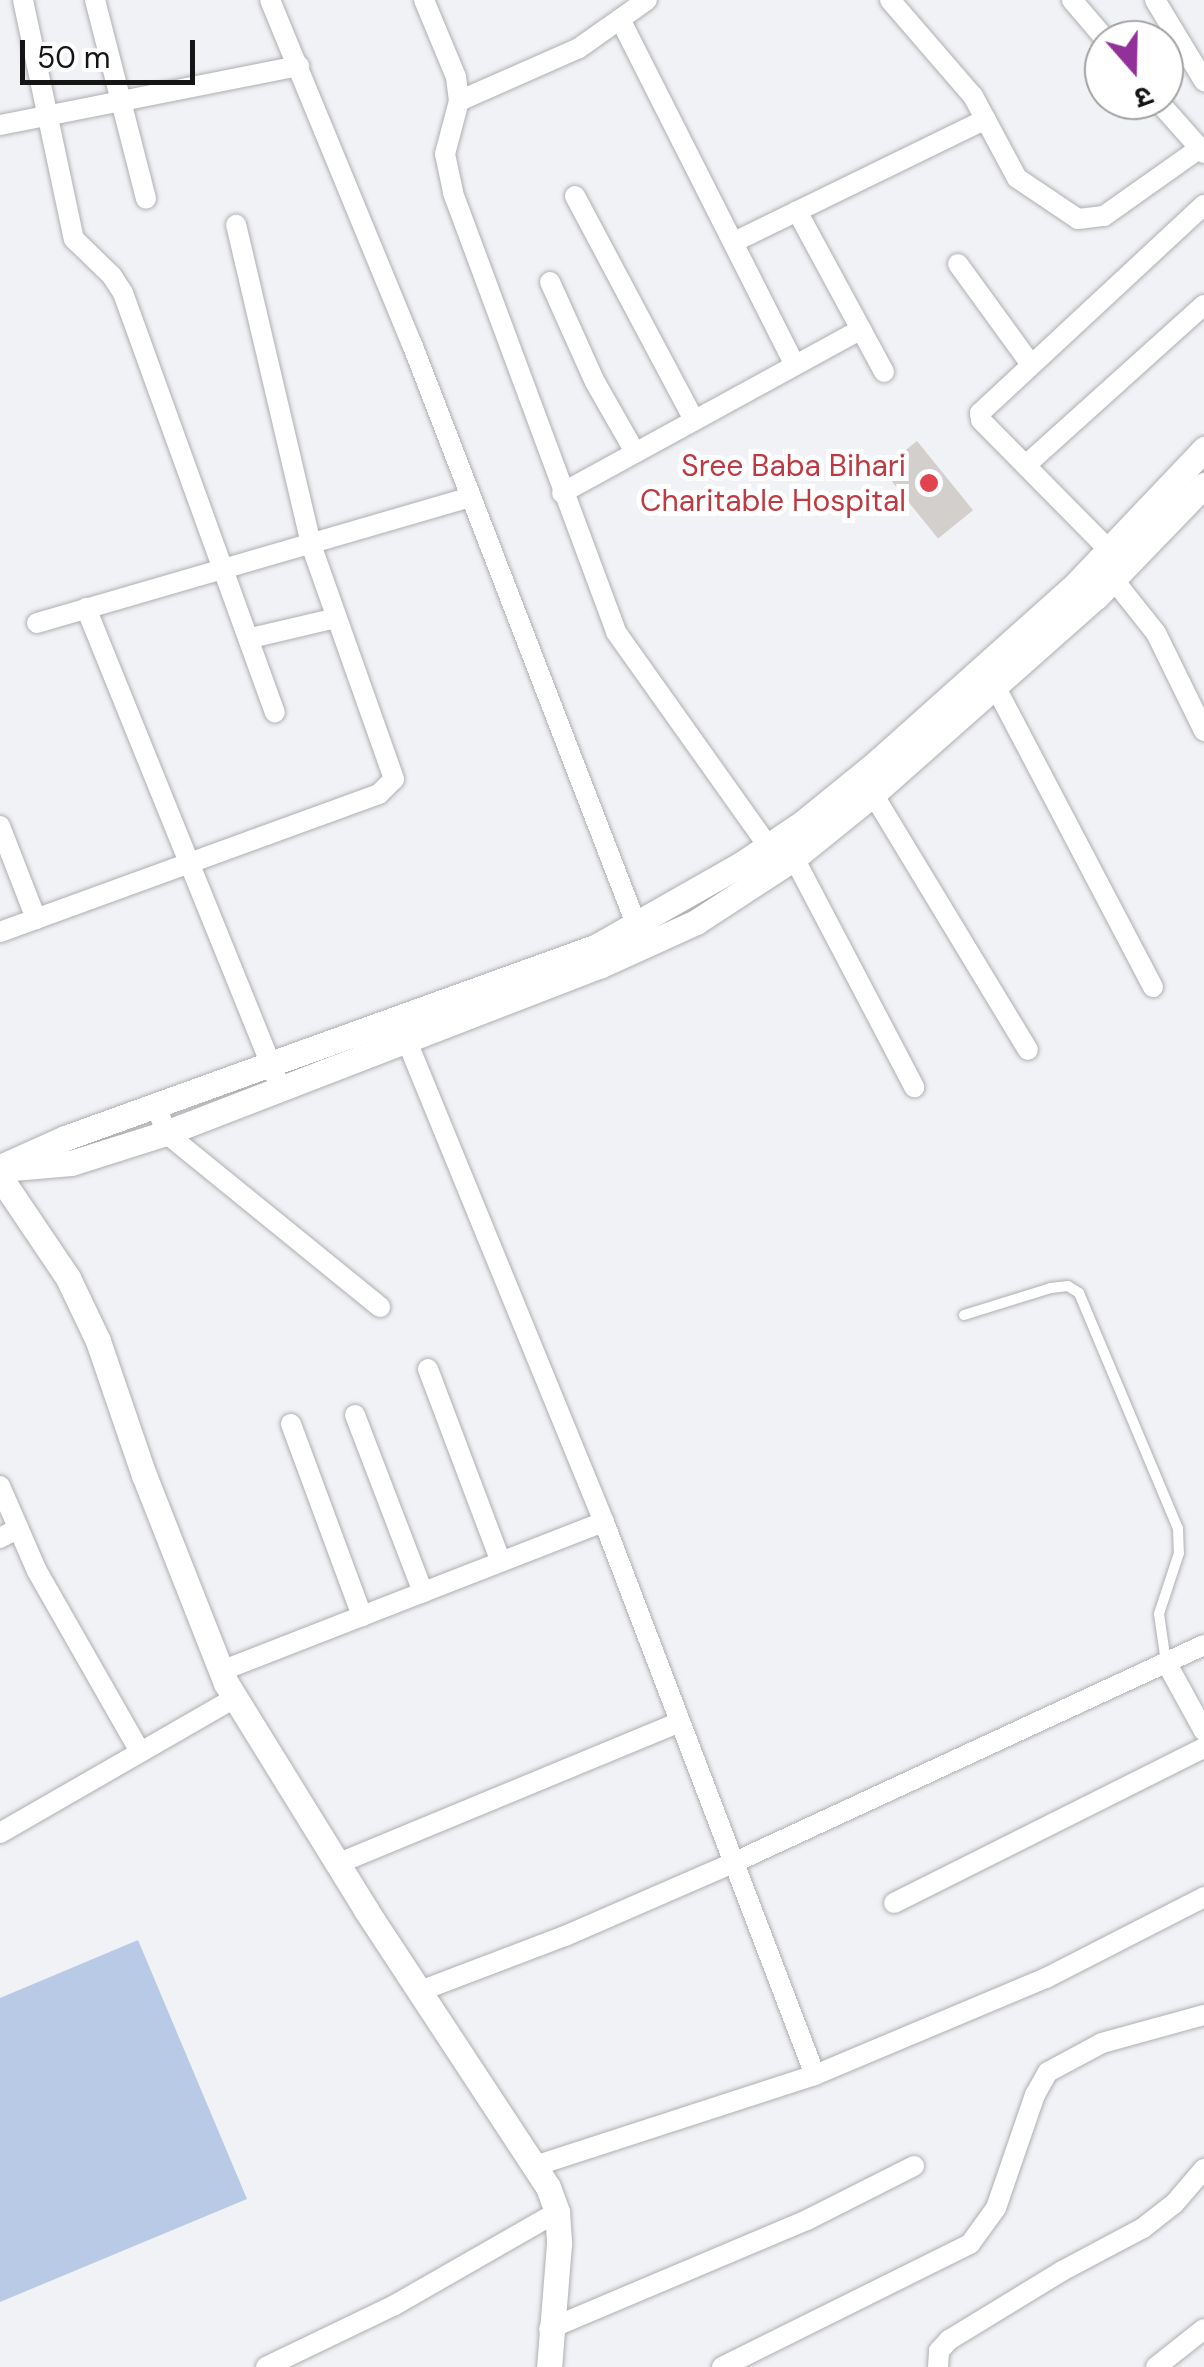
<!DOCTYPE html>
<html>
<head>
<meta charset="utf-8">
<style>
  body { margin:0 }
  #map { position:relative; width:1204px; height:2367px; overflow:hidden; background:#f1f2f5; font-family:"DM Sans","Noto Sans Devanagari",sans-serif }
  div>[style] { position:absolute }
  .water>* { inset:0; background:#b8cae6 }
  .building>* { inset:0; background:#d2cfcd; transform-origin:0 0 }
  .roads { filter:drop-shadow(0 0 2px #aeafb2) drop-shadow(0 0 2px #aeafb2) }
  .service>* { height:10px; margin:-5px; padding:0 5px; transform-origin:5px; border-radius:5px; background:#fff }
  .minor>* { height:20px; margin:-10px; padding:0 10px; transform-origin:10px; border-radius:10px; background:#fff }
  .tertiary>* { height:25px; margin:-12.5px; padding:0 12.5px; transform-origin:12.5px; border-radius:12.5px; background:#fff }
  .dots>* { width:28px; height:28px; translate:-50% -50%; box-sizing:border-box; border:5px solid #fff; border-radius:50% }
  span { translate:-50% -50%; white-space:nowrap; text-align:center; line-height:1.15; -webkit-text-stroke:10px #fff; paint-order:stroke }
  .health-label { font-size:30px; color:#be3a42 }
  .right { translate:-100% -50%; text-align:right }
  .north { position:absolute; left:1084px; top:20px; width:100px; height:100px; box-sizing:border-box; background:#fff; border:2px solid #a1a1a2; border-radius:50%; rotate:160deg; font-size:28px; font-weight:700; line-height:40px; text-align:center; color:#151516 }
  .north::after { content:''; display:block; margin:auto; width:35px; height:45px; background:#923199; clip-path:polygon(50% 0,100% 100%,50% 72%,0 100%) }
  .scale { position:absolute; left:20px; top:40px; width:175px; height:45px; box-sizing:border-box; border:5px solid #151516; border-top:0; padding-left:12px; font-size:30px; line-height:35px; white-space:nowrap; color:#151516; -webkit-text-stroke:8px #fff; paint-order:stroke }
</style>
</head>
<body>
<div id="map">
  <div class="water">
    <i style="clip-path:polygon(138px 1940px,247px 2199px,0 2302px,0 1998px)"></i>
  </div>
  <div class="building">
    <i style="left:917px;top:441px;width:89px;height:45px;rotate:51deg"></i>
  </div>
  <div class="roads">
    <div class="service">
      <i style="left:964px;top:1315px;width:91px;rotate:-17.2deg"></i>
      <i style="left:1051px;top:1288px;width:17px;rotate:-7deg"></i>
      <i style="left:1068px;top:1286px;width:13px;rotate:32deg"></i>
      <i style="left:1079px;top:1293px;width:255px;rotate:67.2deg"></i>
      <i style="left:1178px;top:1528px;width:25px;rotate:88deg"></i>
      <i style="left:1179px;top:1553px;width:64px;rotate:108.2deg"></i>
      <i style="left:1159px;top:1614px;width:49px;rotate:81.7deg"></i>
    </div>
    <div class="minor">
      <i style="left:23px;top:0;width:244px;rotate:78deg"></i>
      <i style="left:74px;top:239px;width:53px;rotate:44.2deg"></i>
      <i style="left:112px;top:276px;width:20px;rotate:57deg"></i>
      <i style="left:123px;top:293px;width:446px;rotate:70.1deg"></i>
      <i style="left:95px;top:0;width:205px;rotate:75.6deg"></i>
      <i style="left:270px;top:0;width:372px;rotate:67.6deg"></i>
      <i style="left:412px;top:344px;width:622px;rotate:68.88deg"></i>
      <i style="left:424px;top:0;width:83px;rotate:67.4deg"></i>
      <i style="left:456px;top:77px;width:24px;rotate:83deg"></i>
      <i style="left:459px;top:101px;width:55px;rotate:104.8deg"></i>
      <i style="left:445px;top:154px;width:40px;rotate:78deg"></i>
      <i style="left:453px;top:193px;width:468px;rotate:69.6deg"></i>
      <i style="left:616px;top:632px;width:262px;rotate:54.6deg"></i>
      <i style="left:890px;top:0;width:127px;rotate:49.2deg"></i>
      <i style="left:973px;top:96px;width:93px;rotate:61.8deg"></i>
      <i style="left:1017px;top:178px;width:73px;rotate:33.9deg"></i>
      <i style="left:1078px;top:219px;width:26px;rotate:-7deg"></i>
      <i style="left:1104px;top:216px;width:118px;rotate:-35.3deg"></i>
      <i style="left:1072px;top:0;width:52px;rotate:49.6deg"></i>
      <i style="left:1155px;top:0;width:95px;rotate:58.8deg"></i>
      <i style="left:620px;top:19px;width:388px;rotate:63.2deg"></i>
      <i style="left:1157px;top:100px;width:71px;rotate:48.4deg"></i>
      <i style="left:459px;top:101px;width:131px;rotate:-23.8deg"></i>
      <i style="left:579px;top:48px;width:83px;rotate:-35.2deg"></i>
      <i style="left:0;top:125px;width:305px;rotate:-11.2deg"></i>
      <i style="left:575px;top:196px;width:254px;rotate:62deg"></i>
      <i style="left:797px;top:211px;width:183px;rotate:61.6deg"></i>
      <i style="left:734px;top:242px;width:280px;rotate:-26deg"></i>
      <i style="left:958px;top:264px;width:122px;rotate:54deg"></i>
      <i style="left:550px;top:282px;width:110px;rotate:65.8deg"></i>
      <i style="left:595px;top:382px;width:81px;rotate:60.3deg"></i>
      <i style="left:1026px;top:465px;width:239px;rotate:-42deg"></i>
      <i style="left:562px;top:493px;width:341px;rotate:-28.7deg"></i>
      <i style="left:1109px;top:550px;width:182px;rotate:-134.6deg"></i>
      <i style="left:981px;top:420px;width:7px;rotate:-98deg"></i>
      <i style="left:980px;top:413px;width:306px;rotate:-42.9deg"></i>
      <i style="left:1113px;top:579px;width:69px;rotate:51.5deg"></i>
      <i style="left:1156px;top:633px;width:109px;rotate:63.9deg"></i>
      <i style="left:86px;top:608px;width:517px;rotate:67.95deg"></i>
      <i style="left:37px;top:623px;width:449px;rotate:-16.2deg"></i>
      <i style="left:251px;top:638px;width:87px;rotate:-13.2deg"></i>
      <i style="left:995px;top:686px;width:340px;rotate:62.3deg"></i>
      <i style="left:873px;top:794px;width:299px;rotate:58.8deg"></i>
      <i style="left:0;top:826px;width:100px;rotate:68.8deg"></i>
      <i style="left:794px;top:858px;width:259px;rotate:62.3deg"></i>
      <i style="left:0;top:932px;width:403px;rotate:-20deg"></i>
      <i style="left:379px;top:794px;width:21px;rotate:-45deg"></i>
      <i style="left:394px;top:779px;width:249px;rotate:-109.5deg"></i>
      <i style="left:311px;top:544px;width:328px;rotate:-103.2deg"></i>
      <i style="left:402px;top:1029px;width:533px;rotate:67.72deg"></i>
      <i style="left:604px;top:1522px;width:592px;rotate:69.12deg"></i>
      <i style="left:156px;top:1105px;width:30px;rotate:70deg"></i>
      <i style="left:166px;top:1133px;width:276px;rotate:39.1deg"></i>
      <i style="left:428px;top:1369px;width:206px;rotate:69.3deg"></i>
      <i style="left:355px;top:1415px;width:190px;rotate:69deg"></i>
      <i style="left:291px;top:1424px;width:205px;rotate:69.7deg"></i>
      <i style="left:0;top:1486px;width:93px;rotate:66.5deg"></i>
      <i style="left:37px;top:1571px;width:206px;rotate:60.3deg"></i>
      <i style="left:0;top:1538px;width:21px;rotate:-28deg"></i>
      <i style="left:1166px;top:1662px;width:79px;rotate:61.2deg"></i>
      <i style="left:221px;top:1671px;width:411px;rotate:-21.3deg"></i>
      <i style="left:0;top:1833px;width:271px;rotate:-29.9deg"></i>
      <i style="left:337px;top:1864px;width:371px;rotate:-22.5deg"></i>
      <i style="left:894px;top:1903px;width:347px;rotate:-26.6deg"></i>
      <i style="left:420px;top:1991px;width:155px;rotate:-20.8deg"></i>
      <i style="left:565px;top:1936px;width:183px;rotate:-23.5deg"></i>
      <i style="left:733px;top:1863px;width:519px;rotate:-24.84deg"></i>
      <i style="left:535px;top:2166px;width:294px;rotate:-18deg"></i>
      <i style="left:815px;top:2075px;width:251px;rotate:-22.8deg"></i>
      <i style="left:1046px;top:1978px;width:178px;rotate:-27.1deg"></i>
      <i style="left:549px;top:2329px;width:280px;rotate:-22.9deg"></i>
      <i style="left:807px;top:2220px;width:120px;rotate:-26.8deg"></i>
      <i style="left:266px;top:2367px;width:141px;rotate:-25.7deg"></i>
      <i style="left:393px;top:2306px;width:189px;rotate:-29.8deg"></i>
      <i style="left:722px;top:2367px;width:277px;rotate:-26.4deg"></i>
      <i style="left:970px;top:2244px;width:44px;rotate:-54.2deg"></i>
      <i style="left:996px;top:2208px;width:120px;rotate:-71deg"></i>
      <i style="left:1035px;top:2095px;width:26px;rotate:-61deg"></i>
      <i style="left:1048px;top:2072px;width:61px;rotate:-28.2deg"></i>
      <i style="left:1102px;top:2043px;width:106px;rotate:-15.4deg"></i>
      <i style="left:938px;top:2367px;width:16px;rotate:-86deg"></i>
      <i style="left:939px;top:2351px;width:15px;rotate:-48deg"></i>
      <i style="left:949px;top:2340px;width:132px;rotate:-31.4deg"></i>
      <i style="left:1062px;top:2271px;width:92px;rotate:-28deg"></i>
      <i style="left:1143px;top:2228px;width:39px;rotate:-38deg"></i>
      <i style="left:1174px;top:2204px;width:46px;rotate:-49.4deg"></i>
      <i style="left:1156px;top:2367px;width:61px;rotate:-38.4deg"></i>
    </div>
    <div class="tertiary">
      <i style="left:0;top:1167px;width:71px;rotate:-24deg"></i>
      <i style="left:65px;top:1138px;width:563px;rotate:-19.82deg"></i>
      <i style="left:595px;top:947px;width:170px;rotate:-29.6deg"></i>
      <i style="left:743px;top:863px;width:70px;rotate:-33.9deg"></i>
      <i style="left:801px;top:824px;width:97px;rotate:-39.1deg"></i>
      <i style="left:876px;top:763px;width:270px;rotate:-41.8deg"></i>
      <i style="left:1077px;top:583px;width:185px;rotate:-46.5deg"></i>
      <i style="left:13px;top:1168px;width:58px;rotate:-4.9deg"></i>
      <i style="left:71px;top:1163px;width:100px;rotate:-17.5deg"></i>
      <i style="left:166px;top:1133px;width:464px;rotate:-21.1deg"></i>
      <i style="left:599px;top:966px;width:107px;rotate:-24.4deg"></i>
      <i style="left:696px;top:922px;width:117px;rotate:-33.1deg"></i>
      <i style="left:794px;top:858px;width:102px;rotate:-39deg"></i>
      <i style="left:873px;top:794px;width:298px;rotate:-41.5deg"></i>
      <i style="left:1096px;top:597px;width:156px;rotate:-46deg"></i>
      <i style="left:0;top:1177px;width:122px;rotate:56deg"></i>
      <i style="left:68px;top:1278px;width:70px;rotate:64.5deg"></i>
      <i style="left:98px;top:1341px;width:142px;rotate:71.1deg"></i>
      <i style="left:144px;top:1475px;width:224px;rotate:68.5deg"></i>
      <i style="left:226px;top:1683px;width:267px;rotate:58.3deg"></i>
      <i style="left:366px;top:1910px;width:331px;rotate:56.7deg"></i>
      <i style="left:548px;top:2187px;width:27px;rotate:70deg"></i>
      <i style="left:557px;top:2212px;width:32px;rotate:86deg"></i>
      <i style="left:559px;top:2244px;width:123px;rotate:94.6deg"></i>
    </div>
  </div>
  <div class="dots">
    <i style="left:929px;top:483px;background:#e0444e"></i>
  </div>
  <div class="health-label">
    <span class="right" style="left:906px;top:483px">Sree Baba Bihari<br>Charitable Hospital</span>
  </div>
  <div class="north">उ</div>
  <div class="scale">50 m</div>
</div>
</body>
</html>
